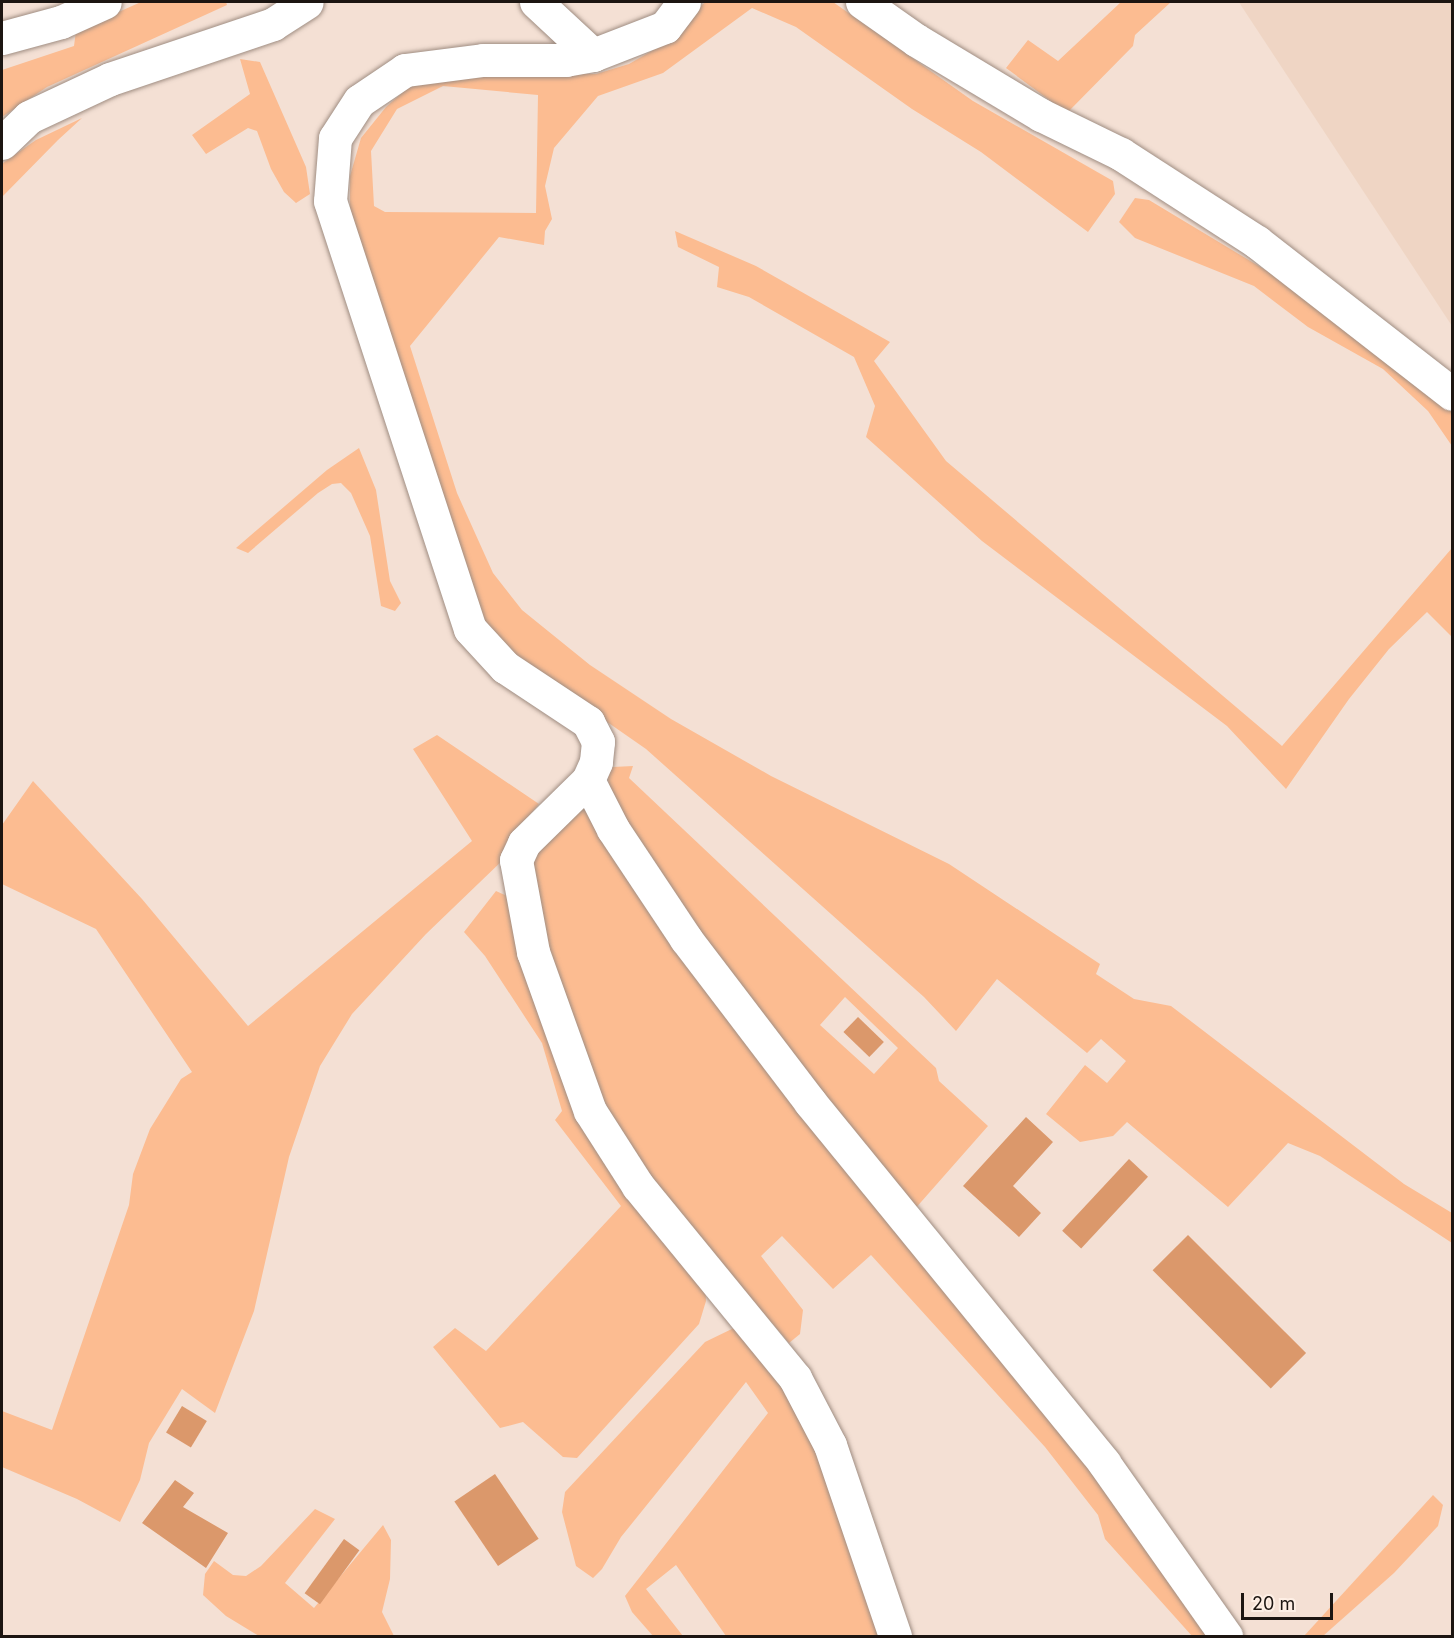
<!DOCTYPE html>
<html>
<head>
<meta charset="utf-8">
<style>
  body { margin:0 }
  #map { position:relative; width:1454px; height:1638px; overflow:hidden; background:#f4e0d4; font-family:Inter,sans-serif }
  div>[style] { position:absolute }
  .built>* { inset:0; background:#efd5c4 }
  .green>* { inset:0; background:#fcbc91 }
  .building>* { inset:0; background:#db986b; transform-origin:0 0 }
  .roads { filter:drop-shadow(0 0 2px #9f8d82) drop-shadow(0 0 2px #9f8d82) }
  .minor>* { height:33px; margin:-16.5px; padding:0 16.5px; transform-origin:16.5px; border-radius:16.5px; background:#fff }
  span { translate:-50% -50%; white-space:nowrap; text-align:center; line-height:1.15; -webkit-text-stroke:6px #feefe5; paint-order:stroke }
  .frame { position:absolute; inset:0; border:3px solid #1c1511; pointer-events:none }
  .scale { position:absolute; left:1241px; top:1593px; width:92px; height:27px; box-sizing:border-box; border:3px solid #1c1511; border-top:0; padding-left:8px; font-size:18px; line-height:21px; white-space:nowrap; color:#1c1511; -webkit-text-stroke:4px #feefe5; paint-order:stroke }
</style>
</head>
<body>
<div id="map">
  <div class="built">
    <i style="clip-path:polygon(1239px 2px,1452px 2px,1452px 326px,1242px 7px)"></i>
  </div>
  <div class="green">
    <i style="clip-path:polygon(141px 2px,226px 2px,227px 5px,47px 87px,2px 117px,2px 70px,74px 46px,76px 31px)"></i>
    <i style="clip-path:polygon(evenodd,705px 2px,833px 2px,973px 101px,1113px 181px,1115px 194px,1088px 232px,981px 152px,912px 109px,796px 27px,752px 8px,663px 73px,598px 96px,554px 148px,545px 186px,552px 219px,545px 231px,544px 245px,499px 237px,410px 346px,457px 493px,493px 573px,522px 610px,590px 665px,671px 719px,771px 776px,949px 864px,1100px 964px,1096px 974px,1134px 999px,1171px 1006px,1404px 1184px,1452px 1213px,1452px 1243px,1320px 1156px,1288px 1143px,1228px 1207px,1127px 1122px,1113px 1136px,1080px 1142px,1046px 1114px,1085px 1065px,1107px 1083px,1126px 1061px,1101px 1039px,1087px 1053px,997px 979px,956px 1031px,924px 997px,646px 749px,498px 646px,478px 616px,350px 210px,350px 176px,361px 138px,386px 107px,410px 86px,442px 73px,596px 74px,629px 64px,662px 45px,705px 2px,443px 86px,538px 95px,536px 213px,385px 212px,374px 206px,371px 151px,397px 109px,443px 86px)"></i>
    <i style="clip-path:polygon(1121px 2px,1171px 2px,1135px 35px,1133px 46px,1067px 113px,1006px 68px,1028px 40px,1058px 61px)"></i>
    <i style="clip-path:polygon(240px 59px,260px 62px,306px 167px,310px 194px,296px 203px,284px 192px,271px 169px,257px 131px,248px 128px,206px 154px,192px 135px,250px 94px)"></i>
    <i style="clip-path:polygon(82px 118px,58px 140px,2px 197px,3px 163px,36px 140px)"></i>
    <i style="clip-path:polygon(1135px 198px,1149px 200px,1272px 274px,1452px 407px,1452px 446px,1428px 411px,1383px 369px,1308px 327px,1254px 286px,1135px 238px,1119px 222px)"></i>
    <i style="clip-path:polygon(675px 231px,756px 266px,890px 342px,874px 361px,946px 461px,1282px 746px,1452px 548px,1452px 637px,1427px 612px,1389px 649px,1349px 699px,1286px 789px,1227px 726px,982px 541px,866px 437px,875px 406px,854px 357px,749px 297px,717px 287px,719px 267px,678px 247px)"></i>
    <i style="clip-path:polygon(359px 448px,376px 490px,390px 581px,401px 603px,395px 611px,381px 606px,370px 536px,351px 493px,341px 483px,332px 484px,318px 493px,248px 553px,236px 548px,327px 470px)"></i>
    <i style="clip-path:polygon(437px 735px,539px 804px,521px 825px,505px 858px,426px 934px,352px 1014px,320px 1066px,289px 1157px,254px 1311px,215px 1413px,182px 1389px,149px 1443px,140px 1480px,120px 1522px,77px 1499px,2px 1467px,2px 1411px,52px 1430px,129px 1205px,133px 1174px,150px 1129px,181px 1079px,192px 1072px,96px 929px,2px 884px,2px 825px,33px 781px,142px 899px,248px 1026px,472px 841px,413px 749px)"></i>
    <i style="clip-path:polygon(evenodd,633px 766px,629px 778px,936px 1068px,939px 1081px,988px 1126px,914px 1210px,860px 1149px,651px 867px,609px 787px,608px 775px,613px 767px,633px 766px,845px 997px,898px 1048px,874px 1074px,820px 1025px,845px 997px)"></i>
    <i style="clip-path:polygon(585px 804px,1096px 1470px,1215px 1636px,1192px 1636px,1105px 1539px,1098px 1515px,1045px 1447px,871px 1255px,833px 1289px,782px 1236px,761px 1256px,803px 1310px,800px 1334px,789px 1343px,694px 1232px,626px 1142px,586px 1067px,552px 975px,530px 879px,534px 856px,545px 838px)"></i>
    <i style="clip-path:polygon(496px 891px,507px 896px,523px 955px,705px 1285px,706px 1301px,699px 1324px,577px 1458px,563px 1457px,523px 1422px,500px 1428px,433px 1347px,455px 1328px,486px 1351px,621px 1206px,555px 1120px,562px 1111px,542px 1043px,485px 956px,464px 932px)"></i>
    <i style="clip-path:polygon(738px 1326px,768px 1356px,816px 1441px,882px 1636px,726px 1636px,676px 1565px,646px 1589px,683px 1636px,653px 1636px,632px 1612px,625px 1596px,768px 1413px,746px 1382px,621px 1537px,602px 1569px,593px 1578px,576px 1566px,562px 1512px,565px 1492px,705px 1342px)"></i>
    <i style="clip-path:polygon(1433px 1495px,1443px 1505px,1438px 1526px,1394px 1573px,1323px 1636px,1304px 1636px)"></i>
    <i style="clip-path:polygon(315px 1509px,335px 1519px,285px 1583px,314px 1608px,383px 1525px,391px 1540px,390px 1579px,382px 1612px,394px 1636px,259px 1636px,226px 1616px,203px 1595px,205px 1574px,214px 1561px,233px 1575px,246px 1576px,261px 1566px)"></i>
  </div>
  <div class="building">
    <i style="left:858px;top:1017px;width:36px;height:21px;rotate:44deg"></i>
    <i style="clip-path:polygon(1026px 1117px,1053px 1142px,1013px 1186px,1041px 1213px,1019px 1237px,963px 1186px)"></i>
    <i style="left:1129px;top:1159px;width:26px;height:98px;rotate:43deg"></i>
    <i style="left:1188px;top:1235px;width:167px;height:50px;rotate:45deg"></i>
    <i style="left:182px;top:1406px;width:29px;height:31px;rotate:31deg"></i>
    <i style="left:495px;top:1474px;width:78px;height:49px;rotate:56deg"></i>
    <i style="clip-path:polygon(175px 1480px,194px 1493px,183px 1507px,228px 1533px,206px 1568px,142px 1523px)"></i>
    <i style="left:344px;top:1539px;width:19px;height:67px;rotate:36deg"></i>
  </div>
  <div class="roads">
    <div class="minor">
      <i style="left:536px;top:2px;width:78px;rotate:42.9deg"></i>
      <i style="left:684px;top:2px;width:31px;rotate:127deg"></i>
      <i style="left:665px;top:27px;width:77px;rotate:158.7deg"></i>
      <i style="left:593px;top:55px;width:27px;rotate:170deg"></i>
      <i style="left:566px;top:60px;width:83px;rotate:180deg"></i>
      <i style="left:483px;top:60px;width:79px;rotate:172.7deg"></i>
      <i style="left:405px;top:70px;width:55px;rotate:146deg"></i>
      <i style="left:359px;top:101px;width:44px;rotate:123deg"></i>
      <i style="left:335px;top:138px;width:63px;rotate:94.5deg"></i>
      <i style="left:330px;top:201px;width:450px;rotate:71.9deg"></i>
      <i style="left:470px;top:629px;width:52px;rotate:47.4deg"></i>
      <i style="left:505px;top:667px;width:100px;rotate:33.5deg"></i>
      <i style="left:588px;top:722px;width:22px;rotate:63deg"></i>
      <i style="left:598px;top:742px;width:20px;rotate:96deg"></i>
      <i style="left:596px;top:762px;width:20px;rotate:114deg"></i>
      <i style="left:588px;top:780px;width:90px;rotate:135.5deg"></i>
      <i style="left:524px;top:843px;width:19px;rotate:115deg"></i>
      <i style="left:516px;top:860px;width:94px;rotate:79.5deg"></i>
      <i style="left:533px;top:952px;width:169px;rotate:70.3deg"></i>
      <i style="left:590px;top:1111px;width:89px;rotate:57.4deg"></i>
      <i style="left:638px;top:1186px;width:248px;rotate:50.7deg"></i>
      <i style="left:795px;top:1378px;width:76px;rotate:62.4deg"></i>
      <i style="left:830px;top:1445px;width:202px;rotate:71.2deg"></i>
      <i style="left:862px;top:2px;width:66px;rotate:35.1deg"></i>
      <i style="left:916px;top:40px;width:146px;rotate:31deg"></i>
      <i style="left:1041px;top:115px;width:89px;rotate:26deg"></i>
      <i style="left:1121px;top:154px;width:162px;rotate:32.9deg"></i>
      <i style="left:1257px;top:242px;width:247px;rotate:37.9deg"></i>
      <i style="left:2px;top:38px;width:61px;rotate:-15.2deg"></i>
      <i style="left:61px;top:22px;width:48px;rotate:-24.4deg"></i>
      <i style="left:2px;top:143px;width:37px;rotate:-44deg"></i>
      <i style="left:29px;top:117px;width:89px;rotate:-25.1deg"></i>
      <i style="left:110px;top:79px;width:172px;rotate:-18.6deg"></i>
      <i style="left:273px;top:24px;width:40px;rotate:-32.9deg"></i>
      <i style="left:588px;top:780px;width:55px;rotate:63deg"></i>
      <i style="left:613px;top:829px;width:132px;rotate:56.4deg"></i>
      <i style="left:686px;top:939px;width:205px;rotate:52.7deg"></i>
      <i style="left:810px;top:1102px;width:466px;rotate:50.8deg"></i>
      <i style="left:1104px;top:1463px;width:212px;rotate:54.8deg"></i>
    </div>
  </div>
  <div class="frame"></div>
  <div class="scale">20 m</div>
</div>
</body>
</html>
